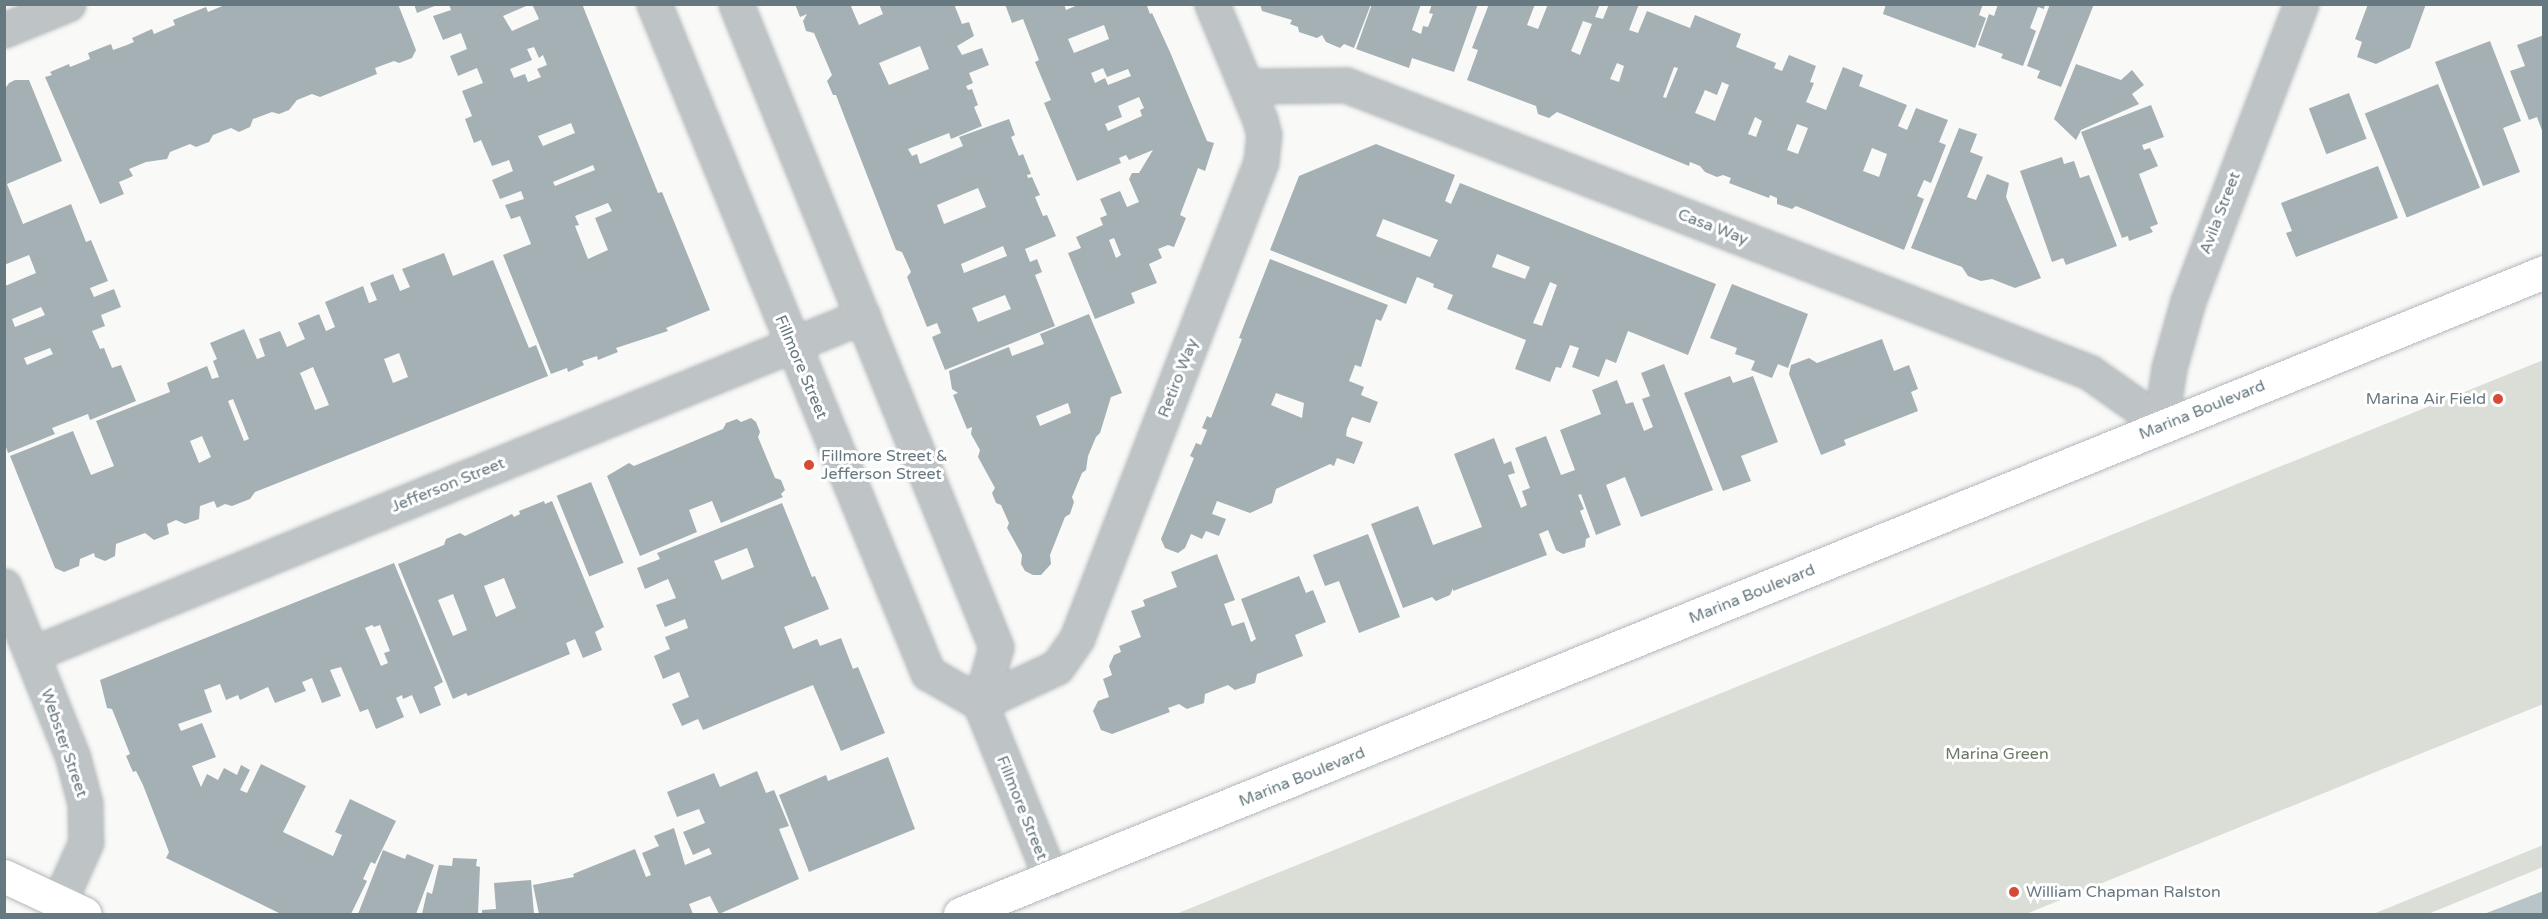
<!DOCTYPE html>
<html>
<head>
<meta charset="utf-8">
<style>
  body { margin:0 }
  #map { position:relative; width:2548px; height:919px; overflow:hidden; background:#f9f9f7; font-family:"Varela Round",sans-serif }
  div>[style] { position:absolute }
  .green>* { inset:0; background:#daded7 }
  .water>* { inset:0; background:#b8c5c8 }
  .building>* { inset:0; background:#a5b0b4; transform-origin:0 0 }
  .roads { filter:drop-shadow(0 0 2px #b2b8bb) drop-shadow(0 0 2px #b2b8bb) }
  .minor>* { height:33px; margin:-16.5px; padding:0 16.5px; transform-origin:16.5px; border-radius:16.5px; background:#bec4c6 }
  .major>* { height:33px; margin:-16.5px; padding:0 16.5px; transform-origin:16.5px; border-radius:16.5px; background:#fff }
  .dots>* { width:16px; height:16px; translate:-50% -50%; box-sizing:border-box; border:3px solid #fff; border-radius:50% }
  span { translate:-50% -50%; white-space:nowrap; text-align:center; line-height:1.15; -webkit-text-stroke:6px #fff; paint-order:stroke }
  .street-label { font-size:16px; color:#667880 }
  .poi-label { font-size:16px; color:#667880 }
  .right { translate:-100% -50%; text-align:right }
  .left { translate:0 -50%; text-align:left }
  .park-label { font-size:16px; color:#6b7965 }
  .frame { position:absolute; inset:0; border:6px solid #667880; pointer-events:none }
</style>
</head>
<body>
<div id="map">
  <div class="green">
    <i style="clip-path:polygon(2543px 360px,2543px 704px,2026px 914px,1176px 914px)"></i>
    <i style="clip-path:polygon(2543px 845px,2543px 867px,2428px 914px,2373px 914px)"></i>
  </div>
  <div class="water">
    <i style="clip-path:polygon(2543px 891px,2543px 914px,2484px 914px)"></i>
  </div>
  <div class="building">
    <i style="clip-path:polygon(227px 4px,398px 4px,416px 50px,412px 58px,399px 63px,394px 61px,375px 68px,377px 74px,320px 97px,312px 94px,297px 100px,289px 110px,279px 114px,272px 112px,253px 119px,250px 127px,239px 132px,231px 128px,213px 135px,209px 142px,196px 147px,190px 144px,170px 152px,167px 159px,146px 162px,129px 169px,133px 176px,119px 182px,124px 194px,100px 204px,45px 77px,52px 75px,50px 72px,69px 64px,70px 67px,90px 59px,88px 53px,111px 44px,113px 50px,127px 45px,134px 42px,132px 38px,152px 29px,154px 34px,175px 25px,173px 20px,206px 7px,208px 12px)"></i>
    <i style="clip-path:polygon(414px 4px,437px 4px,437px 5px,417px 13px)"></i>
    <i style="clip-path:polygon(evenodd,449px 4px,531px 4px,503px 16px,512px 31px,539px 19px,532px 4px,582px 4px,658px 193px,662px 192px,710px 310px,666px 328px,668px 331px,616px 348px,618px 352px,598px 360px,597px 356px,582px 361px,584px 365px,568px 372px,567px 368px,551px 374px,503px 255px,531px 244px,520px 216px,511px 219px,505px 205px,524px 199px,521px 191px,500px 199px,492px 180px,513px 171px,509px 160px,492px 166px,481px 140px,474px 143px,465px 119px,472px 116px,462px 91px,483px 83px,477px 68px,458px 76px,450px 56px,467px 49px,461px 33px,443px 40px,433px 16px,451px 10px,449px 4px,534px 47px,539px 58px,543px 55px,547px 65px,537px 69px,541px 77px,528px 82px,525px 74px,514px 78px,510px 69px,532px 60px,527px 49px,534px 47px,449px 4px,571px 123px,575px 133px,543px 146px,538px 136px,571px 123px,449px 4px,593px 165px,595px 170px,555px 186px,553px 182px,593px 165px,449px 4px,608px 203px,612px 211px,595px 218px,608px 250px,588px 259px,575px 226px,579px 225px,575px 216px,608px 203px)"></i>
    <i style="clip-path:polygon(evenodd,795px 4px,850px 4px,859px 25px,883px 14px,879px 4px,954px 4px,962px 24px,969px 22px,974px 36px,957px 46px,962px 55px,982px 48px,989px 65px,969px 73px,973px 83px,966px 86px,968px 90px,972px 89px,978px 105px,974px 107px,982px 126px,951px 139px,949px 133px,908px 149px,912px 156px,917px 154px,920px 164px,963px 146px,959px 137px,1009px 119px,1015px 135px,1011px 137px,1019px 156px,1023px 154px,1031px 174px,1027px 175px,1028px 178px,1032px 177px,1040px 195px,1035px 197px,1043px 216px,1047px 215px,1056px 236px,1025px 249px,1030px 262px,1037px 259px,1042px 272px,1035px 275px,1055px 326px,945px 370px,932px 337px,941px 333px,937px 323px,927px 327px,907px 277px,911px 272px,902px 252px,896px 250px,836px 95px,833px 95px,827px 81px,832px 75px,814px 33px,806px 31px,803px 21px,807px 14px,800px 17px,795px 4px,920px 46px,929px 69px,889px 85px,879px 63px,920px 46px,795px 4px,978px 188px,986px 207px,944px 224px,937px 205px,978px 188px,795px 4px,1003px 246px,1007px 256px,964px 273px,961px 264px,1003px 246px,795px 4px,1005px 295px,1011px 309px,978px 322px,972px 308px,1005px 295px)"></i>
    <i style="clip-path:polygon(evenodd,1005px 4px,1064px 4px,1066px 10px,1080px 4px,1151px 4px,1147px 6px,1150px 14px,1152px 13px,1170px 52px,1207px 141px,1214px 143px,1205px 171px,1198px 168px,1180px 215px,1186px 218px,1174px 247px,1168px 245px,1158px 249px,1162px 258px,1149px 264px,1157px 283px,1131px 293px,1135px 303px,1095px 319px,1068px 253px,1081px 248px,1076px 237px,1103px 225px,1100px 218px,1107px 215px,1100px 199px,1120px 191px,1127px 207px,1139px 202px,1129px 179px,1132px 173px,1139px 173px,1153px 150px,1129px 160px,1126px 155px,1119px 158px,1121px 163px,1077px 181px,1044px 103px,1051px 100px,1035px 62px,1039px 60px,1023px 19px,1012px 23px,1005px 4px,1104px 25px,1109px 39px,1074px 53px,1068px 39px,1104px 25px,1005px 4px,1103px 68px,1107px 77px,1128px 69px,1131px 76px,1108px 85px,1105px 78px,1095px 83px,1091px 73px,1103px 68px,1005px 4px,1139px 97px,1144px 108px,1140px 110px,1142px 116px,1108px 131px,1105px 124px,1122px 117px,1118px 106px,1139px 97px,1005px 4px,1114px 238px,1121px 255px,1116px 258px,1109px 240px,1114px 238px)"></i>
    <i style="clip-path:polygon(1260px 4px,1371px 4px,1354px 48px,1344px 44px,1340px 48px,1326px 42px,1322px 35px,1317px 38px,1299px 32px,1298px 27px,1290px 24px,1292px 20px,1262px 11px)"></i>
    <i style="clip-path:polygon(1372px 4px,1421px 4px,1412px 30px,1421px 34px,1423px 26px,1428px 27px,1433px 14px,1429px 13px,1432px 4px,1478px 4px,1454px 72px,1412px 58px,1409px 68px,1356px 49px)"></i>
    <i style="clip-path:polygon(evenodd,1489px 4px,1535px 4px,1527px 25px,1538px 29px,1548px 4px,1600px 4px,1595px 17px,1603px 19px,1609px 4px,1639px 4px,1629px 30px,1638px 33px,1647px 11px,1690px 28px,1695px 15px,1741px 34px,1736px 47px,1776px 63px,1774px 68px,1782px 71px,1789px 55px,1816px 66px,1810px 82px,1814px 83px,1806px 102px,1826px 110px,1843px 67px,1863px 75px,1859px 86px,1907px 105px,1898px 126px,1907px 130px,1916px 108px,1948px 120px,1939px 142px,1946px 145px,1931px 183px,1924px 180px,1917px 196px,1924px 199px,1904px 250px,1796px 206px,1792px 209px,1777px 204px,1777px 198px,1770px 195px,1769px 198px,1729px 183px,1731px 178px,1723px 175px,1717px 177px,1705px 172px,1700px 166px,1690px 162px,1689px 166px,1557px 112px,1549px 118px,1538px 114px,1536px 106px,1467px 80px,1478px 50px,1472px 48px,1489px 4px,1583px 21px,1592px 24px,1580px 55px,1571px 51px,1583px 21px,1489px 4px,1617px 63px,1624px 66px,1619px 82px,1610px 79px,1617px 63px,1489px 4px,1674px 67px,1678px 68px,1666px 98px,1663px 97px,1674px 67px,1489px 4px,1722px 82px,1729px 85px,1715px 121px,1695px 113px,1705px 90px,1717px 95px,1722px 82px,1489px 4px,1755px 117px,1762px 121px,1756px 137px,1748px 134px,1755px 117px,1489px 4px,1797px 124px,1808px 128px,1798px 154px,1787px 150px,1797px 124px,1489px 4px,1872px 148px,1887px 154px,1879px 177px,1863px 171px,1872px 148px)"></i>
    <i style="clip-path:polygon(1886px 4px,1983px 4px,1979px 15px,1986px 18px,1975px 48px,1883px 14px)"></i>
    <i style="clip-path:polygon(1998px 4px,2045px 4px,2044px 9px,2038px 7px,2030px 28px,2036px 31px,2023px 66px,2001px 58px,2003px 54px,1978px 45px,1989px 14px,1994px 16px)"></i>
    <i style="clip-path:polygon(2050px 4px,2094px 4px,2061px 87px,2037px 78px,2040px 71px,2027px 66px)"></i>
    <i style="clip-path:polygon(2368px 4px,2426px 4px,2410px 48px,2376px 64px,2357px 57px,2362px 42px,2355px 39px)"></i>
    <i style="clip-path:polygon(2544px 35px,2544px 133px,2543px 133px,2537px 117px,2529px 120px,2510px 71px,2525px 66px,2517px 45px)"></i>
    <i style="clip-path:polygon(2490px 41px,2521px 121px,2503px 128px,2520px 172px,2483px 186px,2435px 62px)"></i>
    <i style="clip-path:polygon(2076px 64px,2121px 80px,2132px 70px,2144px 85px,2132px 94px,2139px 104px,2081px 130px,2076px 140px,2054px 119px)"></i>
    <i style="clip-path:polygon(evenodd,15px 80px,29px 80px,62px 161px,7px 184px,23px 224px,71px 204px,86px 242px,91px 240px,108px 281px,90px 288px,94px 297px,114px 289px,121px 307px,101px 315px,105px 326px,92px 331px,100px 349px,104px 348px,112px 368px,121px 365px,136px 401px,90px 420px,88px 414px,52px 428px,55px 434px,8px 453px,5px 444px,5px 286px,36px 273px,29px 255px,4px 265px,4px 90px,9px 83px,15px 80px,41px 307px,45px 315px,15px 327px,12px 319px,41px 307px,15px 80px,50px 348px,53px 354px,27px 365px,24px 358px,50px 348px)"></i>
    <i style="left:2438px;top:84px;width:112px;height:79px;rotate:68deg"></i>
    <i style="left:2349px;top:93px;width:49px;height:43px;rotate:69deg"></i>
    <i style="clip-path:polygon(2151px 105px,2164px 137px,2142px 145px,2144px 150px,2150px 148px,2158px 166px,2139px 174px,2158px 224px,2150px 227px,2153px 232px,2129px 241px,2128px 236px,2122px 238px,2081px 132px)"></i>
    <i style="clip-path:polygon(1959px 128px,1977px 134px,1970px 152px,1983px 157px,1967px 197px,1976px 200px,1987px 174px,2009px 183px,2006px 197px,2041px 278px,2015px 288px,1992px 279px,1981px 281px,1968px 276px,1962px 267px,1911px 248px)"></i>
    <i style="clip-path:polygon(evenodd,1376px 144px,1455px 175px,1445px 201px,1451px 204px,1460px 183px,1716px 284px,1688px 355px,1628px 331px,1616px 363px,1606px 359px,1599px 377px,1572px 367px,1579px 348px,1570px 345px,1561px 368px,1556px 367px,1550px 382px,1515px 369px,1526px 340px,1447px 309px,1453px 295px,1433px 287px,1434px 284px,1417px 277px,1406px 304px,1270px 250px,1299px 176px,1376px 144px,1383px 219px,1438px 240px,1430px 257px,1376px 236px,1383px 219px,1376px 144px,1497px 254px,1530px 267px,1525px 279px,1492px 267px,1497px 254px,1376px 144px,1550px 282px,1557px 285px,1542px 326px,1533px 323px,1550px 282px)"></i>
    <i style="clip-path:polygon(2062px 157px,2064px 164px,2074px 161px,2080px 178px,2089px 175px,2117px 246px,2066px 265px,2063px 258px,2052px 262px,2020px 171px)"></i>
    <i style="clip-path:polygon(2378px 166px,2398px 218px,2296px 257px,2286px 233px,2292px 231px,2281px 203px)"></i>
    <i style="clip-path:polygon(evenodd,444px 253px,453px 276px,493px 260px,529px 348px,536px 345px,548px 376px,255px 492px,250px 499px,232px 506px,225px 504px,217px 508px,214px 501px,200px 506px,199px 519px,185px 524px,176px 520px,167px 524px,169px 534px,154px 540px,145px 533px,116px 544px,115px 556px,105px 561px,95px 557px,94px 553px,80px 559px,79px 566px,64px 572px,55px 568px,10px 456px,73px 431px,91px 475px,114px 466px,96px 421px,170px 392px,167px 383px,207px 366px,212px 379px,219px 377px,213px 361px,217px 359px,210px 343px,244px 329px,257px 359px,265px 356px,259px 339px,280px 331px,287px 347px,305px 339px,298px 323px,319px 314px,326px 331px,335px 327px,325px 302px,363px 286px,369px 303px,377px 300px,370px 283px,393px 274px,400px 291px,410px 287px,402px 269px,444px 253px,399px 353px,408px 377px,393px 383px,384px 359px,399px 353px,444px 253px,313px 367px,329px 405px,315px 410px,300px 373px,313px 367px,444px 253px,233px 399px,249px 439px,244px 441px,228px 401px,233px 399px,444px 253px,202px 436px,211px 457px,199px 463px,190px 441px,202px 436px)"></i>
    <i style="clip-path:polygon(evenodd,1270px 259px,1388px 305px,1381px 321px,1376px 319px,1361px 367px,1355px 365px,1349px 381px,1364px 387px,1361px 395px,1378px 402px,1370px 423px,1352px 417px,1347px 429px,1346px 436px,1363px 442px,1354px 464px,1337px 458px,1334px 466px,1330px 464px,1276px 489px,1272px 503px,1250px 513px,1217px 501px,1212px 514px,1226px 519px,1219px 536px,1206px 531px,1202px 539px,1191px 534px,1185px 548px,1178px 553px,1165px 548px,1161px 539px,1194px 458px,1190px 456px,1196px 443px,1201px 445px,1207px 430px,1202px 428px,1207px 416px,1211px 418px,1242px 339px,1239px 338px,1270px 259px,1276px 393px,1304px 403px,1302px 418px,1271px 405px,1276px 393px)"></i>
    <i style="clip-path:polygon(1732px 284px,1808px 314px,1788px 368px,1778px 364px,1772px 378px,1751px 370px,1755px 361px,1735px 354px,1737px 348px,1710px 338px)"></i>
    <i style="clip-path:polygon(evenodd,1089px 314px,1122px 393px,1111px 397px,1100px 433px,1096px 437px,1088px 456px,1086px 470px,1082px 473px,1072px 497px,1074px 502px,1070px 514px,1065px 517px,1050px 555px,1051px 564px,1041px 575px,1033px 575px,1025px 571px,1021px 564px,1022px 555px,1007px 528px,1009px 523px,1001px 505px,996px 503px,992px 493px,995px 488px,978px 457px,980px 450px,971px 434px,972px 427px,967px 429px,953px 395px,958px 393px,952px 389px,949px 371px,1009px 347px,1012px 356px,1044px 344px,1040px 334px,1089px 314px,1068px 403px,1071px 413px,1040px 426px,1036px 416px,1068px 403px)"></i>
    <i style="clip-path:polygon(1882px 339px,1894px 371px,1909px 365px,1918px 389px,1911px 392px,1918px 411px,1844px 440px,1846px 445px,1821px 455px,1789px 374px,1791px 365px,1809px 358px,1817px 363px)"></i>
    <i style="clip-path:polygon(1664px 364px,1713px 490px,1641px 517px,1625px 477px,1606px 485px,1621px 525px,1596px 535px,1581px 494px,1578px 495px,1584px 509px,1580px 511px,1590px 537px,1586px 539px,1585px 547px,1563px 554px,1556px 550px,1548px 530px,1539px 534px,1547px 555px,1453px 591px,1453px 588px,1450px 595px,1436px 601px,1432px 597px,1403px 608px,1371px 524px,1418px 506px,1433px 545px,1482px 527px,1454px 454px,1494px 438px,1504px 464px,1511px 461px,1515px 473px,1508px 475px,1521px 508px,1527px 505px,1522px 491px,1530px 488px,1515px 448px,1546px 436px,1561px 475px,1575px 470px,1560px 430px,1601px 414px,1592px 390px,1617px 380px,1626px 404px,1633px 402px,1644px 431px,1653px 427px,1642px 399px,1650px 396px,1641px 373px)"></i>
    <i style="clip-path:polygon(1730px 376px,1733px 383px,1753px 376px,1778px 442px,1741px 456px,1751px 481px,1723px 491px,1684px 393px)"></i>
    <i style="clip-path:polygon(751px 418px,756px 422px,760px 432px,758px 437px,775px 478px,781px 480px,785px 490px,781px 494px,783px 497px,721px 523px,712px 501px,689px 510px,697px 532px,640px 556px,607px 476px,629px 463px,634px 466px,723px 429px,726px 423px,737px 419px,741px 422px)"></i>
    <i style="left:591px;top:482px;width:87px;height:37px;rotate:68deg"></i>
    <i style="clip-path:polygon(evenodd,544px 501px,545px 504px,552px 501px,604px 627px,595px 632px,602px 650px,583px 658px,575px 639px,566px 643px,570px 654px,468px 696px,466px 693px,453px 699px,398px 564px,444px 545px,446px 539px,460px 533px,465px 536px,512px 514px,514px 517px,520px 514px,519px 511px,544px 501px,504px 578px,516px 608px,496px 617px,484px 586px,504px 578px,544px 501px,453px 594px,467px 630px,453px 636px,438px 600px,453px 594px)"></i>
    <i style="clip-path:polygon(evenodd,782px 503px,812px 577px,815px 576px,829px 609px,784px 627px,793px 649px,817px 639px,820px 646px,841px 638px,853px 669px,858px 667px,885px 733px,841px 751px,813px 685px,703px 730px,698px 719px,682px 726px,672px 704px,689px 697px,679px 672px,663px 679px,654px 656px,670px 649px,665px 637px,688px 628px,685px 619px,665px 627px,656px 605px,676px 598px,668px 579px,645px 589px,637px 568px,660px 559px,657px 553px,782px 503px,747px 548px,754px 567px,722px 580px,714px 561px,747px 548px)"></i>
    <i style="clip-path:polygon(1368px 534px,1400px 617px,1359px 633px,1339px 581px,1325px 586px,1313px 555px)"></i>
    <i style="clip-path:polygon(1217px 554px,1235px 600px,1224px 604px,1232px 626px,1244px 622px,1251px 642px,1256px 639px,1241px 599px,1299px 576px,1306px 593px,1313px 590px,1326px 622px,1295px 635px,1303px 656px,1257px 674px,1255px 683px,1235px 690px,1228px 685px,1205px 694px,1204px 703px,1187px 709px,1179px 704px,1168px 708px,1170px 712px,1112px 734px,1101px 730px,1093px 711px,1098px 701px,1109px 697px,1103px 679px,1112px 675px,1109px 666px,1114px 655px,1121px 652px,1119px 646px,1141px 637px,1131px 611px,1145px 606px,1143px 600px,1177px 587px,1171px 572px)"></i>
    <i style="clip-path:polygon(evenodd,394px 563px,443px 682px,434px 687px,441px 705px,420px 714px,412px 695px,403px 699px,402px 695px,396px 698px,404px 717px,376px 729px,368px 709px,360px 712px,341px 667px,330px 670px,341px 696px,322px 703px,312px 678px,302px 682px,306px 691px,275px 703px,268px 687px,240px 700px,238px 695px,226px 700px,220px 684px,204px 690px,212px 712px,178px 724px,181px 731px,202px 723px,216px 757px,192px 766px,201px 787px,207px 774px,218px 780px,224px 768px,237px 775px,241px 765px,250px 770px,240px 790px,247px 793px,261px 764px,306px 786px,283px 832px,333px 856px,342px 835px,335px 832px,350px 799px,396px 821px,375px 864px,371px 862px,363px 879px,367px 881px,351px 914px,281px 914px,166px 858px,169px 852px,143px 785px,136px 771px,133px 772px,126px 756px,130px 754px,112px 709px,107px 708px,100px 680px,394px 563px,372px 625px,374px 627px,380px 625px,390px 651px,384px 653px,388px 663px,381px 666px,365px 628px,372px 625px)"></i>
    <i style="clip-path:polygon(888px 757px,915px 829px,809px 872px,779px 795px,826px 775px,828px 781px)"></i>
    <i style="clip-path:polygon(757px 771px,766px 793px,774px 790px,789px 826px,779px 829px,799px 879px,719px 914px,710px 896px,689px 904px,693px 914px,539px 914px,533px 885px,574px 877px,573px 874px,635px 849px,646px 877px,651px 875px,642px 853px,659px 846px,654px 836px,674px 828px,685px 865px,712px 854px,709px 848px,693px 855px,683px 832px,705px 823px,699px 809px,677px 817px,667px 792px,714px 773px,720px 787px)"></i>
    <i style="clip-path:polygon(383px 850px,405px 859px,407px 854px,434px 865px,416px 914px,358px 914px)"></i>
    <i style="clip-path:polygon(453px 858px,477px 859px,476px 866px,480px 867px,478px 914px,422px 914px,427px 892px,432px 894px,439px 865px,452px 866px)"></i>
    <i style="clip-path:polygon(531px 880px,534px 914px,482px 914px,482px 910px,496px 909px,494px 883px)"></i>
  </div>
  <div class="roads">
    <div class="minor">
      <i style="left:654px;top:4px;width:723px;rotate:67.73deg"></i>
      <i style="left:928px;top:673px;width:60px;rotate:30deg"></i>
      <i style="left:736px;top:4px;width:694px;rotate:67.98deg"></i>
      <i style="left:996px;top:647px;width:58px;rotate:105.9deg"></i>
      <i style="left:980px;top:703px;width:189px;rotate:67.9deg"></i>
      <i style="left:4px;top:30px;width:69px;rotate:-22.1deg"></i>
      <i style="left:1246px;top:86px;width:100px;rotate:-0.6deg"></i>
      <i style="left:1346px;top:85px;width:797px;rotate:21.12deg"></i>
      <i style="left:2089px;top:372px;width:62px;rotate:35.2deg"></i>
      <i style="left:2140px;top:408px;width:28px;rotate:44deg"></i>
      <i style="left:2160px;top:427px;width:60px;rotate:-81.3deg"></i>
      <i style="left:2169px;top:368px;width:70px;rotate:-74.2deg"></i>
      <i style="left:2188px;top:301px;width:318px;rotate:-69.2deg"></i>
      <i style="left:4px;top:586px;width:185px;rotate:68.1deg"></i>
      <i style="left:73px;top:758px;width:47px;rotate:75.1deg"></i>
      <i style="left:85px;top:803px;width:39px;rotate:89deg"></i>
      <i style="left:86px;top:842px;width:66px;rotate:114.2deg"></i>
      <i style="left:32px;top:654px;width:897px;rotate:-22.13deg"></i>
      <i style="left:980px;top:703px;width:85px;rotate:-25.1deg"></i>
      <i style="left:1057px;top:667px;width:35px;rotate:-55deg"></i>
      <i style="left:1077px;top:638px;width:510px;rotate:-68.87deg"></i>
      <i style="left:1261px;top:162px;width:27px;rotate:-84deg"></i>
      <i style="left:1264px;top:135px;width:16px;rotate:-105deg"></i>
      <i style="left:1260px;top:120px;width:126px;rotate:-112.5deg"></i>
    </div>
    <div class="major">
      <i style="left:4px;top:876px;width:89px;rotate:25.1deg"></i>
      <i style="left:960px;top:914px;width:1709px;rotate:-22.06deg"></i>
    </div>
  </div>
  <div class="dots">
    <i style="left:2498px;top:399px;background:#d94938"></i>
    <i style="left:809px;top:465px;background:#d94938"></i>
    <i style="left:2014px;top:892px;background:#d94938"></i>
  </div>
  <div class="street-label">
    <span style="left:2220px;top:213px;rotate:-69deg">Avila Street</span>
    <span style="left:1713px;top:227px;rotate:21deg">Casa Way</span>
    <span style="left:801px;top:367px;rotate:67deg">Fillmore Street</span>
    <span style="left:1178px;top:378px;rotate:-69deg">Retiro Way</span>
    <span style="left:2202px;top:410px;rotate:-22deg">Marina Boulevard</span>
    <span style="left:448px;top:485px;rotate:-22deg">Jefferson Street</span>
    <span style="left:1752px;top:594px;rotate:-22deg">Marina Boulevard</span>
    <span style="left:64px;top:743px;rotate:71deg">Webster Street</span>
    <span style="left:1302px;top:777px;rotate:-22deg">Marina Boulevard</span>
    <span style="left:1022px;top:808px;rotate:68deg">Fillmore Street</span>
  </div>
  <div class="poi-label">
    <span class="right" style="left:2486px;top:399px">Marina Air Field</span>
    <span class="left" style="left:821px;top:465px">Fillmore Street &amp;<br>Jefferson Street</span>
    <span class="left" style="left:2026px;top:892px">William Chapman Ralston</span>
  </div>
  <div class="park-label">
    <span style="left:1997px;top:754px">Marina Green</span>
  </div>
  <div class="frame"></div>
</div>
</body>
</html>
